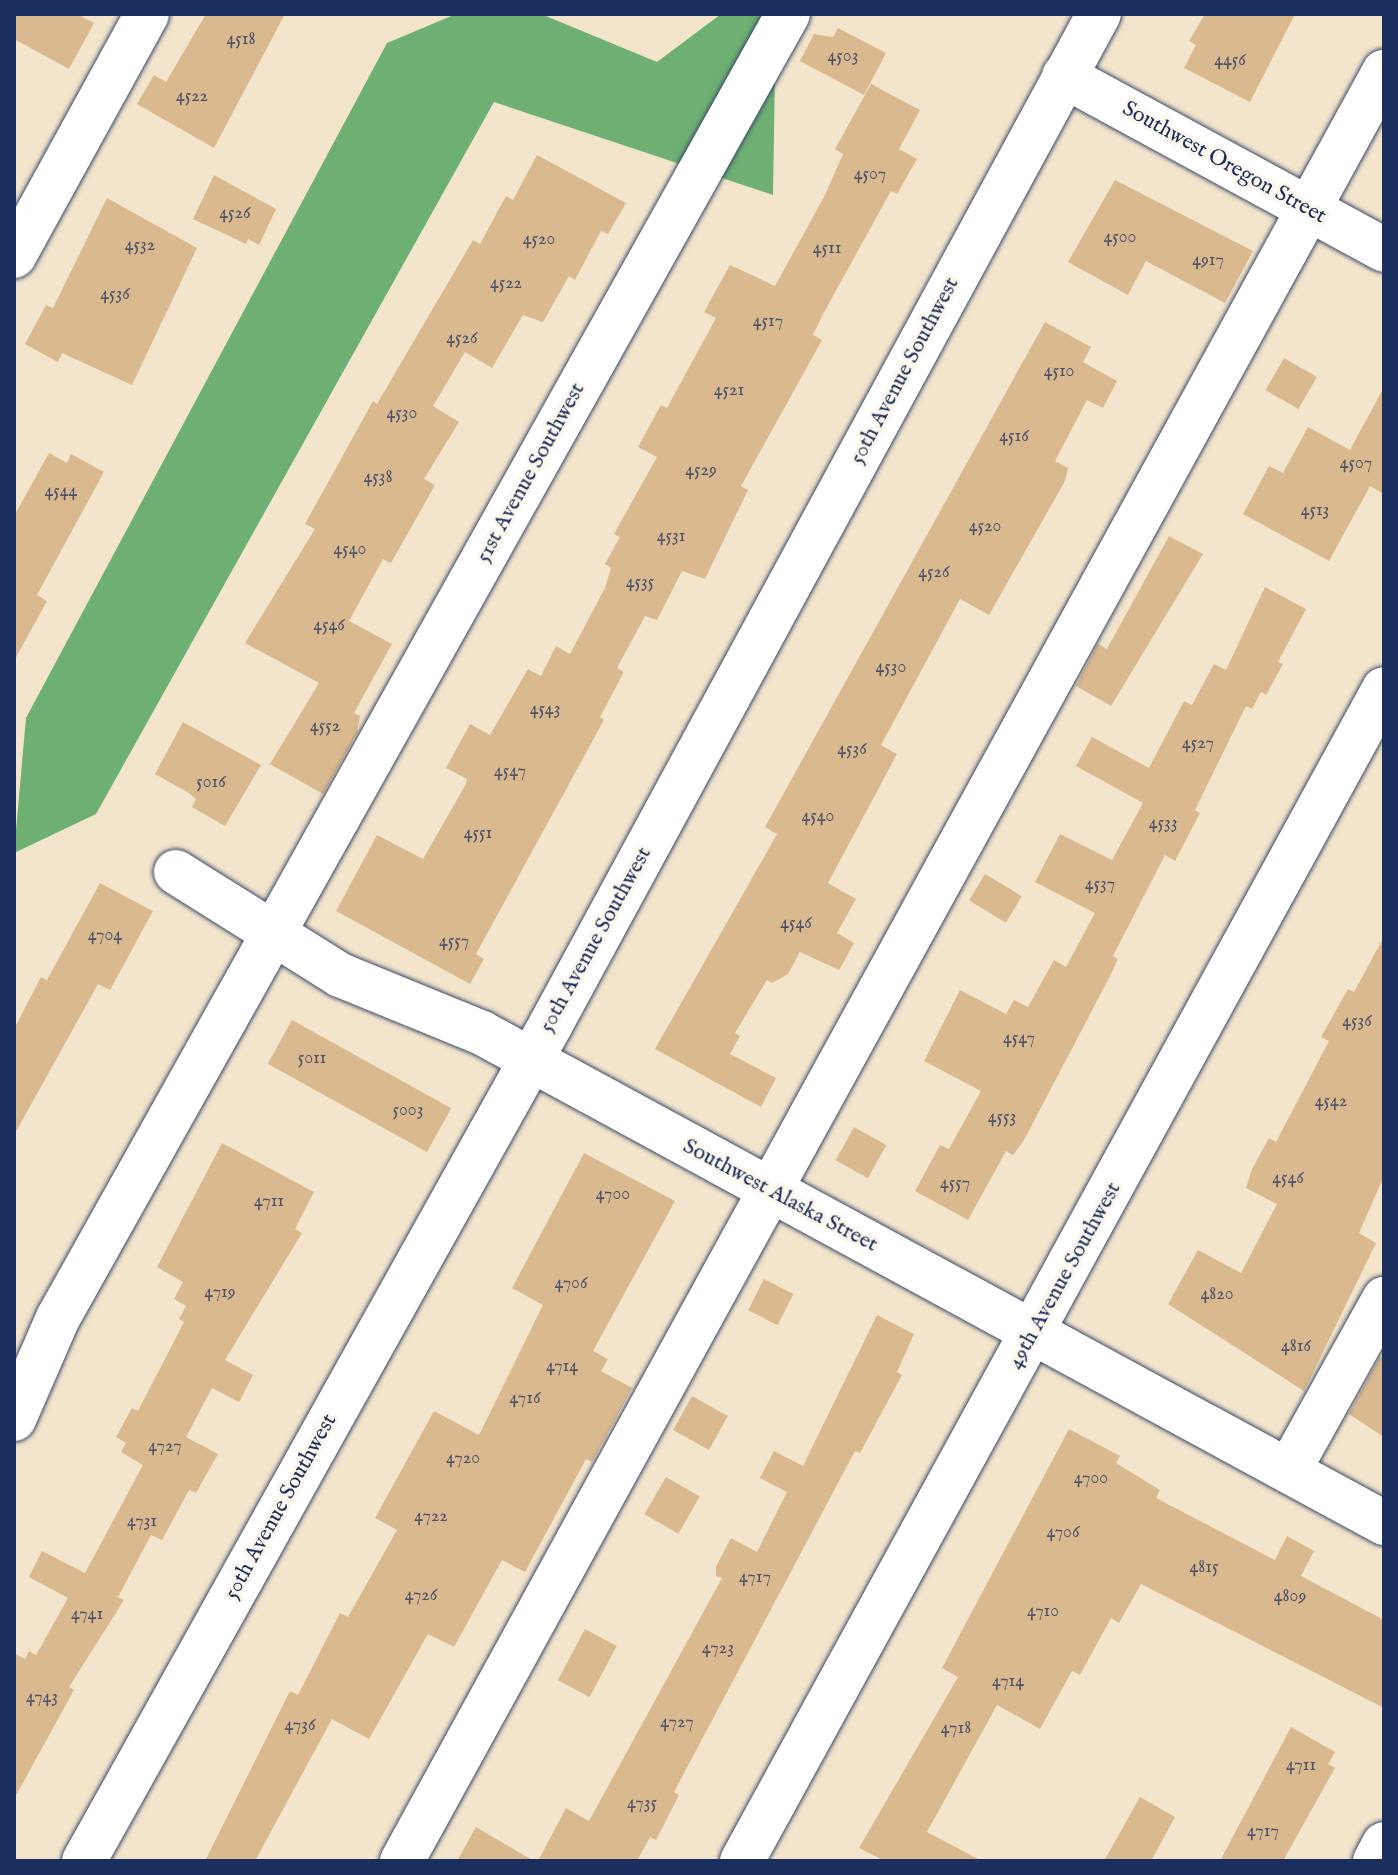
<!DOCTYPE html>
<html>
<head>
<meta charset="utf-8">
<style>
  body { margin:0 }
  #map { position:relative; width:1398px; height:1875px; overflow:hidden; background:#f3e5cb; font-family:"IM FELL English",serif }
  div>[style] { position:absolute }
  .forest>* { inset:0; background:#6eb072 }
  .building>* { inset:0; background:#dbb98e; transform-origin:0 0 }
  .roads { filter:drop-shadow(0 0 2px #3b4a6e) drop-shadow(0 0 2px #3b4a6e) }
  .minor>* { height:44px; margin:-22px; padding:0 22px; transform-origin:22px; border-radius:22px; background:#fff }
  span { translate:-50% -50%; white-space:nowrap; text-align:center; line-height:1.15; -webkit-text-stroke:7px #fbf7ec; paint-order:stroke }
  .number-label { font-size:18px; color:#4b526a }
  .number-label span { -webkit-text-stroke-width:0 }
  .street-label { font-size:22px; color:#1b2f5e }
  .frame { position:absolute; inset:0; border:16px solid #1b2f5e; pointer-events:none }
</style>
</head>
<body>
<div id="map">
  <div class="forest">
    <i style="clip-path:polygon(456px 14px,541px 14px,657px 62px,721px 14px,776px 14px,773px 195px,494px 102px,96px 814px,14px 853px,26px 718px,387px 43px)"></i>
  </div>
  <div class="building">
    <i style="clip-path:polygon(14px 14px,77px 14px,94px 23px,69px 69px,14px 39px)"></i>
    <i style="clip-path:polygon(206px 14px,285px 14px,214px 148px,137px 104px,154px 75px,166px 82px)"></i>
    <i style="clip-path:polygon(1205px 14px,1295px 14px,1250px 102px,1184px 68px,1196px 45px,1189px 41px)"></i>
    <i style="clip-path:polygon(838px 28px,886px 53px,864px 95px,800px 61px,814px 34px,833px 37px)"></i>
    <i style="clip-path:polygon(871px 84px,920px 110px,899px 149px,917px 159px,897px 194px,891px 191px,823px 314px,813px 335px,822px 340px,741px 486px,748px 490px,705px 579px,682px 571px,657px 620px,645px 616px,617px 668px,624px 672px,600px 717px,604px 720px,476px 954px,484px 959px,470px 984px,336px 911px,377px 835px,423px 859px,466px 784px,467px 779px,446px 768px,470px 724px,490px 735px,528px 669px,541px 676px,556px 646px,570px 654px,605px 588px,611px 568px,605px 564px,620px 537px,614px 534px,657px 457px,638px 447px,661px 405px,667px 408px,716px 318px,704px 312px,730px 265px,775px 286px,825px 195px,843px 154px,835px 149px)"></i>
    <i style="clip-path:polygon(537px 155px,626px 203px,608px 234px,601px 231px,575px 280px,569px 276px,543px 322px,523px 315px,492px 368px,465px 352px,433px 406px,459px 422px,424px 479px,435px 485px,391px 563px,383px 559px,349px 621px,392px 644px,354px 713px,360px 716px,357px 733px,323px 794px,270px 764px,319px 683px,245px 643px,315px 529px,305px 524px,373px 401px,377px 404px,473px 240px,480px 244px,506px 196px,513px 200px)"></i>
    <i style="clip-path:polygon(214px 175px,276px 209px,259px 245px,248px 239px,246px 244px,193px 219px)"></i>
    <i style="clip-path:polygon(1115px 180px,1253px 251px,1225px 303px,1146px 261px,1128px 295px,1068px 262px)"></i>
    <i style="clip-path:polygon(107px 198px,197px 248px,132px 385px,62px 353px,58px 362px,25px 344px,46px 305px,53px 308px)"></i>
    <i style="clip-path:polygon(1045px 322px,1091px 347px,1083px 362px,1117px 381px,1103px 408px,1087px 400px,1055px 461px,1068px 468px,1065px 481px,989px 615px,960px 599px,881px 745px,897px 754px,828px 883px,856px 899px,837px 933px,854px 943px,839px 970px,800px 952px,788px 974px,772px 983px,767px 980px,735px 1033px,740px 1036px,730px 1054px,776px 1078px,761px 1107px,655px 1049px,777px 834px,765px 827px)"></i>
    <i style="left:1284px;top:358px;width:38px;height:37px;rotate:30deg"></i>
    <i style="clip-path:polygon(1384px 387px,1384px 494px,1370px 486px,1329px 561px,1243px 514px,1269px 466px,1283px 473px,1308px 427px,1350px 450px)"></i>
    <i style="clip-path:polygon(49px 453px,67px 463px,71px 454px,104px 472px,37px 595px,47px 601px,14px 661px,14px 516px)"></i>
    <i style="clip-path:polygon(1169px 536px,1203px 554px,1111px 706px,1076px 686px,1098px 644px,1107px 649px)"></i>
    <i style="clip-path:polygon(1265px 587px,1306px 609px,1278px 662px,1283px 664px,1266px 695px,1261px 692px,1252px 709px,1246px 706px,1195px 810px,1200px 813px,1175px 861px,1165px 855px,1113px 956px,1118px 959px,1109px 978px,1024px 1140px,1013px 1155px,1006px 1151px,968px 1220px,915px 1191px,940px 1145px,949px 1149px,981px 1091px,924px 1061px,960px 990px,1006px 1014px,1014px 1000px,1028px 1007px,1054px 960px,1066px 967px,1095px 913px,1035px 882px,1060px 834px,1112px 860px,1143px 803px,1076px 766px,1092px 737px,1149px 768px,1184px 701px,1192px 705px,1214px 664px,1226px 670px)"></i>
    <i style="clip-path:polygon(183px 722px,261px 765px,225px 826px,192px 807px,196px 799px,189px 793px,155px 774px)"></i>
    <i style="left:985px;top:874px;width:43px;height:31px;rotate:31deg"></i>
    <i style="clip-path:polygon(100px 883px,153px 911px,110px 990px,98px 984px,14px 1135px,14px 1029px,41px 977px,47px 980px)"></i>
    <i style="clip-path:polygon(1384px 937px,1384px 1176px,1359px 1233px,1376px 1243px,1304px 1391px,1168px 1304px,1198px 1250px,1241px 1273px,1277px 1204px,1246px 1188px,1252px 1169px,1269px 1138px,1276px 1142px,1329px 1041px,1321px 1037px,1348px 989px,1354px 992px)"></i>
    <i style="left:292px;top:1020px;width:182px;height:50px;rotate:29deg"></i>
    <i style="left:854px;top:1127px;width:37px;height:38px;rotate:29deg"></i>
    <i style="clip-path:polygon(222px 1143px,314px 1192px,295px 1229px,302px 1233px,225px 1360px,253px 1375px,239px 1402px,212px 1388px,186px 1437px,218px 1454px,196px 1493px,189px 1490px,162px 1540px,151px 1535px,118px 1597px,124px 1600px,69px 1687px,74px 1690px,14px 1799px,14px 1653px,25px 1659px,29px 1651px,36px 1655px,68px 1598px,29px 1577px,42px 1551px,85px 1573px,143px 1465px,121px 1452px,126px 1443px,116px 1437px,132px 1408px,138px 1411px,184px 1322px,179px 1319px,186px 1306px,174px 1299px,183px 1282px,157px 1267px)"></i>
    <i style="clip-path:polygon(584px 1153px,675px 1201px,593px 1351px,608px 1359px,601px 1371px,632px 1388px,616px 1418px,592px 1462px,586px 1459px,525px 1572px,502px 1560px,454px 1647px,428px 1634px,369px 1739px,332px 1719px,255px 1861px,205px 1861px,290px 1691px,298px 1695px,340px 1613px,348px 1617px,397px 1530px,375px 1518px,434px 1411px,479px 1435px,543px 1305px,512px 1288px)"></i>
    <i style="left:764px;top:1279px;width:33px;height:35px;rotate:27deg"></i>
    <i style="clip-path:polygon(877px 1315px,914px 1334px,897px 1372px,902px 1375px,860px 1453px,855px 1451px,674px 1792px,679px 1795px,656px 1840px,650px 1837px,637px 1861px,538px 1861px,566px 1808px,589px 1821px,722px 1578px,716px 1576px,716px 1567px,731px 1538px,757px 1552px,787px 1492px,760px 1478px,774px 1451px,803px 1466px)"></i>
    <i style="clip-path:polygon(1380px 1357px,1384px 1358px,1384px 1437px,1349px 1414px)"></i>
    <i style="left:692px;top:1396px;width:41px;height:39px;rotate:29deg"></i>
    <i style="clip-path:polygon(1069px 1429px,1120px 1456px,1116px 1463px,1160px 1490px,1156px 1498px,1275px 1560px,1287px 1536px,1314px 1551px,1301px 1576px,1384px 1620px,1384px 1708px,1141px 1584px,1119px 1623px,1111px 1618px,1080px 1675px,1072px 1671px,1040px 1729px,997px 1705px,927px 1832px,982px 1861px,884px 1861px,859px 1848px,958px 1677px,942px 1668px)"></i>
    <i style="left:666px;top:1477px;width:39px;height:43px;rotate:30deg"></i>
    <i style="left:585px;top:1629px;width:36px;height:58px;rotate:28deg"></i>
    <i style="clip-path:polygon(1291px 1727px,1335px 1752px,1328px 1764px,1335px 1768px,1283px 1861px,1220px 1861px)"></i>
    <i style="clip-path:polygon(1140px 1797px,1175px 1817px,1151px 1861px,1104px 1861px)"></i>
    <i style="clip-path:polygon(476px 1827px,534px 1861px,457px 1861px)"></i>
  </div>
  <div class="roads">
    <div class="minor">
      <i style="left:1064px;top:76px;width:364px;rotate:28.5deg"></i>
      <i style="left:14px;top:256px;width:276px;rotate:-61.2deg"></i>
      <i style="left:176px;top:872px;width:194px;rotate:32.1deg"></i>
      <i style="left:340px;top:975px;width:153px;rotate:22.2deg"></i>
      <i style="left:482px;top:1033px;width:1027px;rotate:28.51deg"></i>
      <i style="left:14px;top:1419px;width:110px;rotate:-66.5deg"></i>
      <i style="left:58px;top:1318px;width:1494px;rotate:-60.76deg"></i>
      <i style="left:1289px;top:1470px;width:196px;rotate:-60.9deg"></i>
      <i style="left:84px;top:1861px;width:958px;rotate:-60.84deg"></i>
      <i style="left:551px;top:1024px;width:1149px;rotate:-61.52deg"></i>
      <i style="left:402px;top:1861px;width:2041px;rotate:-61.24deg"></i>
      <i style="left:742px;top:1861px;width:1336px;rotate:-61.29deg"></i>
      <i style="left:1375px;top:1861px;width:19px;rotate:-62deg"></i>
    </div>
  </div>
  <div class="number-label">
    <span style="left:241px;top:40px">4518</span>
    <span style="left:843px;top:57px">4503</span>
    <span style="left:1230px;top:61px">4456</span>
    <span style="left:192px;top:97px">4522</span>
    <span style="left:870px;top:175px">4507</span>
    <span style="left:235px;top:214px">4526</span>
    <span style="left:1120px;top:238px">4500</span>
    <span style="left:539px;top:240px">4520</span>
    <span style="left:140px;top:246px">4532</span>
    <span style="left:827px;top:249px">4511</span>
    <span style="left:1208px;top:261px">4917</span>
    <span style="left:506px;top:284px">4522</span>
    <span style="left:115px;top:295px">4536</span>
    <span style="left:768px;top:322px">4517</span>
    <span style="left:462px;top:339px">4526</span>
    <span style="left:1059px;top:372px">4510</span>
    <span style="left:729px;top:391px">4521</span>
    <span style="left:402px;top:414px">4530</span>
    <span style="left:1014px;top:437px">4516</span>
    <span style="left:1356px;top:464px">4507</span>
    <span style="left:701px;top:471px">4529</span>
    <span style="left:378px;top:478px">4538</span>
    <span style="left:61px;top:492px">4544</span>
    <span style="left:1315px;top:511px">4513</span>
    <span style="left:985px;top:527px">4520</span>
    <span style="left:671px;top:537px">4531</span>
    <span style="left:350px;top:550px">4540</span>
    <span style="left:934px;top:573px">4526</span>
    <span style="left:640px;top:583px">4535</span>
    <span style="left:329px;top:626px">4546</span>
    <span style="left:891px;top:668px">4530</span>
    <span style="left:545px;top:710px">4543</span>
    <span style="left:325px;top:727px">4552</span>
    <span style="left:1198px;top:744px">4527</span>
    <span style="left:852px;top:750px">4536</span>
    <span style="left:510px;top:772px">4547</span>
    <span style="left:211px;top:783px">5016</span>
    <span style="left:818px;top:817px">4540</span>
    <span style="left:1163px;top:824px">4533</span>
    <span style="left:478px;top:834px">4551</span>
    <span style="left:1100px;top:885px">4537</span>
    <span style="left:796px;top:924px">4546</span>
    <span style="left:105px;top:936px">4704</span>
    <span style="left:454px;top:942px">4557</span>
    <span style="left:1357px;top:1022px">4536</span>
    <span style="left:1019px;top:1039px">4547</span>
    <span style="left:312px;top:1059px">5011</span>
    <span style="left:1331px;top:1102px">4542</span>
    <span style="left:408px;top:1111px">5003</span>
    <span style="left:1002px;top:1118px">4553</span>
    <span style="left:1288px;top:1179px">4546</span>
    <span style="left:955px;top:1184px">4557</span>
    <span style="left:613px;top:1195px">4700</span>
    <span style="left:269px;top:1202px">4711</span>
    <span style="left:571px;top:1284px">4706</span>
    <span style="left:220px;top:1293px">4719</span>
    <span style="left:1217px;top:1295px">4820</span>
    <span style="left:1296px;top:1347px">4816</span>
    <span style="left:562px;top:1367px">4714</span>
    <span style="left:525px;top:1399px">4716</span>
    <span style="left:165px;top:1447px">4727</span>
    <span style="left:463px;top:1459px">4720</span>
    <span style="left:1091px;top:1479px">4700</span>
    <span style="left:431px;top:1517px">4722</span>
    <span style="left:142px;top:1522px">4731</span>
    <span style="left:1063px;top:1533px">4706</span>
    <span style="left:1204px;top:1568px">4815</span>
    <span style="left:755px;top:1578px">4717</span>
    <span style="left:421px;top:1596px">4726</span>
    <span style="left:1290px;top:1597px">4809</span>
    <span style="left:1043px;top:1612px">4710</span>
    <span style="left:87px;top:1615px">4741</span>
    <span style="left:718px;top:1649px">4723</span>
    <span style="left:1008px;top:1682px">4714</span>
    <span style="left:42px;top:1698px">4743</span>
    <span style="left:677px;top:1723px">4727</span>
    <span style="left:300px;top:1726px">4736</span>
    <span style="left:956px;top:1729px">4718</span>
    <span style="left:1301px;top:1766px">4711</span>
    <span style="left:642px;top:1804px">4735</span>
    <span style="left:1263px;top:1832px">4717</span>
  </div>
  <div class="street-label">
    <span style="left:1224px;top:163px;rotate:29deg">Southwest Oregon Street</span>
    <span style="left:905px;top:371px;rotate:-62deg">50th Avenue Southwest</span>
    <span style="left:531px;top:473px;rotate:-61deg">51st Avenue Southwest</span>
    <span style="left:596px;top:940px;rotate:-61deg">50th Avenue Southwest</span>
    <span style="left:780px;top:1196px;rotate:28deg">Southwest Alaska Street</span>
    <span style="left:1065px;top:1276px;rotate:-61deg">49th Avenue Southwest</span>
    <span style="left:281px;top:1507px;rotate:-61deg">50th Avenue Southwest</span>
  </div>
  <div class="frame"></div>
</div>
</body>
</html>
